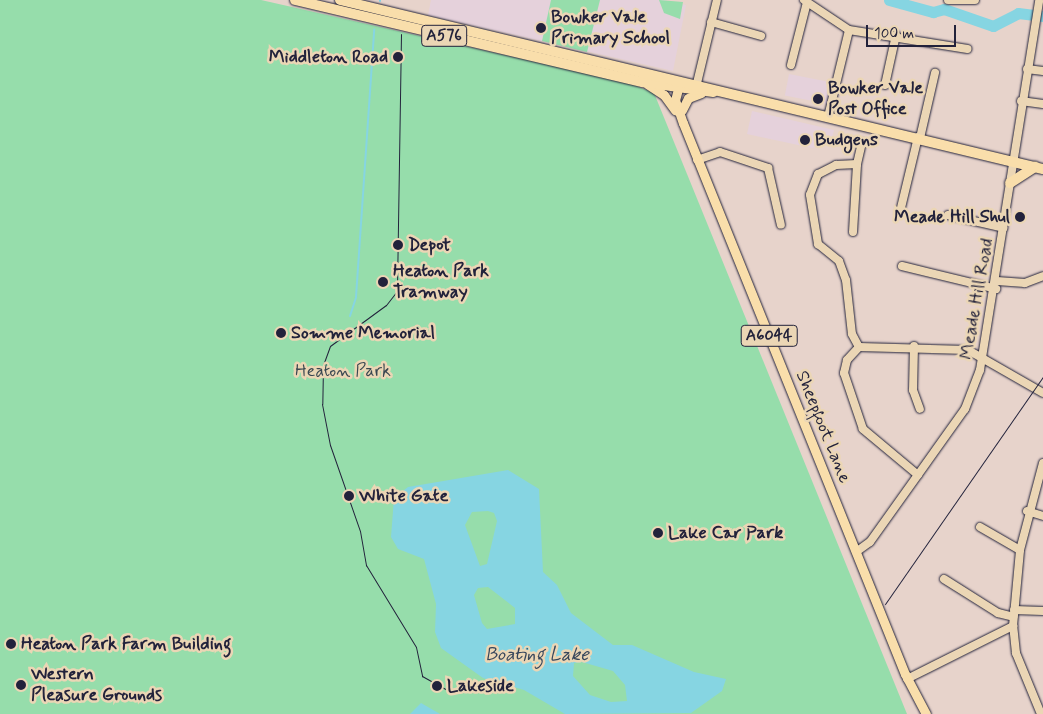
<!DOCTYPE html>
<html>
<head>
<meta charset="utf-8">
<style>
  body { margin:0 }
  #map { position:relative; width:1043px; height:714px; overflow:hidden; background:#e7d3cb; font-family:Mynerve,sans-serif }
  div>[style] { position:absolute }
  .built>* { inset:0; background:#e5d1db; transform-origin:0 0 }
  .green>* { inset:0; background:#96ddab }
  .water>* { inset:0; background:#86d5e2 }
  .stream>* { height:2px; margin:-1px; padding:0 1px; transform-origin:1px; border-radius:1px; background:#86d5e2 }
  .river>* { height:11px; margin:-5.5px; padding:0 5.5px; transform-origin:5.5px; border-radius:5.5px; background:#86d5e2 }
  .roads { filter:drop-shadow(0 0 1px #22223b) drop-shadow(0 0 1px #22223b) }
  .minor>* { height:8px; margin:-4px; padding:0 4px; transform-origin:4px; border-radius:4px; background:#ebd6b5 }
  .major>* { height:9px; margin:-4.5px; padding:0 4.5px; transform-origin:4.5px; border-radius:4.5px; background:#f9deab }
  .highway>* { height:10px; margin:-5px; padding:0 5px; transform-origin:5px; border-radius:5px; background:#f9deab }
  .tram>* { height:1px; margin:-0.5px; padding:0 0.5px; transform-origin:0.5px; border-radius:0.5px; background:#22223b }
  .dots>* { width:14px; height:14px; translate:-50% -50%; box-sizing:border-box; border:2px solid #ebd6b5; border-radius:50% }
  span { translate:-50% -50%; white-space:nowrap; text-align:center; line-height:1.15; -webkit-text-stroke:5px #ebd6b5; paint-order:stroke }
  .shield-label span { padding:1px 4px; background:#ebd6b5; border:1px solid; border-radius:4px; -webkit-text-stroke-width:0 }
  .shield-label { font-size:16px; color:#22223b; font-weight:700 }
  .poi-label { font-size:18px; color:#22223b; font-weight:700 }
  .left { translate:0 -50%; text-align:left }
  .right { translate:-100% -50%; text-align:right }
  .street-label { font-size:18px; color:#22223b }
  .park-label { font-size:18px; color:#394751 }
  .water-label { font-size:19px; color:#36465c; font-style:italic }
  .scale { position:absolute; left:866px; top:25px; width:90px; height:22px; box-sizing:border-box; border:2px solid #22223b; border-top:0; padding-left:6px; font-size:15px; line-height:18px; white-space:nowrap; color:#22223b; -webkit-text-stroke:4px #ebd6b5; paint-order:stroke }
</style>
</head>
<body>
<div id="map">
  <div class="built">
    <i style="clip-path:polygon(431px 0,664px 0,686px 5px,673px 71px,428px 15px)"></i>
    <i style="left:789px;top:74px;width:44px;height:22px;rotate:11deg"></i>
    <i style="clip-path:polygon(752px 111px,834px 130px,831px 141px,820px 139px,818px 147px,812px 148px,747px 134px)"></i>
  </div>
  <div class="green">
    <i style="clip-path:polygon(0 0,261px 0,629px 83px,654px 93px,907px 714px,0 714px)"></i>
    <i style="clip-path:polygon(551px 0,600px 0,587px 52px,542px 41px)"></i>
    <i style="clip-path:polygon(659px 0,683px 2px,680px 19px,664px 13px)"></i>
  </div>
  <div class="water">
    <i style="clip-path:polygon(evenodd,508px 470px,539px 489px,543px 572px,557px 585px,571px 613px,613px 645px,632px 645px,694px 672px,726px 679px,722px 691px,691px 713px,565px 714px,524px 690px,483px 678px,441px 648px,435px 632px,436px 604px,424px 559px,398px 549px,391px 537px,394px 498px,408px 487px,508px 470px,488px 511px,494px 513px,497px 521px,487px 564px,480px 566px,465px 525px,472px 512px,488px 511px,508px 470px,488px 587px,515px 608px,515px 624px,487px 629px,482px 623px,474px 595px,478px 588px,488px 587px,508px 470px,582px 662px,613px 671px,625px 685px,627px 701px,611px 702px,590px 695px,573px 676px,574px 663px,582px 662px)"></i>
    <i style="clip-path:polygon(421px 703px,440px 714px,410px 714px)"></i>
  </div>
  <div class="stream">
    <i style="left:380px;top:1px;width:1px;rotate:-90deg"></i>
    <i style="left:350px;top:316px;width:20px;rotate:-72deg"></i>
    <i style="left:356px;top:297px;width:268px;rotate:-86.1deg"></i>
  </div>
  <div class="river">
    <i style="left:889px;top:0;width:46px;rotate:15.3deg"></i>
    <i style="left:933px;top:12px;width:11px;rotate:-15deg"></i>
    <i style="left:944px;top:9px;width:52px;rotate:19.1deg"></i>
    <i style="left:993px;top:26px;width:28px;rotate:-27deg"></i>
    <i style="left:1018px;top:13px;width:25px;rotate:7deg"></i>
  </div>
  <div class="roads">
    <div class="minor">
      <i style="left:804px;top:0;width:54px;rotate:33.7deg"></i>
      <i style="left:849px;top:30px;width:120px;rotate:9.1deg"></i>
      <i style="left:948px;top:0;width:27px"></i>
      <i style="left:711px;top:22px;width:52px;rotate:15.6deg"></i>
      <i style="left:791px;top:65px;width:65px;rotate:-75.7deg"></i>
      <i style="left:1027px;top:69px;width:16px;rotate:7deg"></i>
      <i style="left:697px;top:83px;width:85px;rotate:-76.5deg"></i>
      <i style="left:885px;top:85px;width:51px;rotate:-77.6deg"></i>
      <i style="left:1021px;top:101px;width:22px;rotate:8deg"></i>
      <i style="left:828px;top:117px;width:89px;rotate:-76.4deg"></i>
      <i style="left:920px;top:138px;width:67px;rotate:-77deg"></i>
      <i style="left:697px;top:160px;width:24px;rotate:-19deg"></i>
      <i style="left:720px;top:152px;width:51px;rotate:18.4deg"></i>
      <i style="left:768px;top:168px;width:58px;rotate:77.2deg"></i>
      <i style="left:857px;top:164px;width:22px;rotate:-77deg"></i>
      <i style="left:900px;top:212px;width:77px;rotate:-76.5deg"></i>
      <i style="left:948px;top:215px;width:57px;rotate:13.1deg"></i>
      <i style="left:853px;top:232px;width:68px;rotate:-86.6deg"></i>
      <i style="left:857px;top:164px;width:21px;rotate:177deg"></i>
      <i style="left:836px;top:165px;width:20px;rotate:153deg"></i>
      <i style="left:818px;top:174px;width:22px;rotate:111deg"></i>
      <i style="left:810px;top:195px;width:50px;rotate:80.7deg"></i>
      <i style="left:818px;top:244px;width:27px;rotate:39deg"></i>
      <i style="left:839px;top:261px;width:20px;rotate:70deg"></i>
      <i style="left:846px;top:280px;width:54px;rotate:83.7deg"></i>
      <i style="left:852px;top:334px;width:15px;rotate:62deg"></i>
      <i style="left:902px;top:266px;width:97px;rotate:13.7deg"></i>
      <i style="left:997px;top:281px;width:28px;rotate:4deg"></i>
      <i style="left:1025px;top:283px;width:19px;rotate:-21deg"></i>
      <i style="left:914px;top:346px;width:44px;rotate:91.3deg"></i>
      <i style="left:913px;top:390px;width:20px;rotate:70deg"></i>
      <i style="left:918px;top:475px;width:72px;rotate:-140.1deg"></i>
      <i style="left:863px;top:429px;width:59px;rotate:-108.7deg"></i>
      <i style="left:844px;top:373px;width:13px;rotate:-77deg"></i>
      <i style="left:847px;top:360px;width:18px;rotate:-47deg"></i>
      <i style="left:859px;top:347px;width:109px;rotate:1.6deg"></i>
      <i style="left:968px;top:350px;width:86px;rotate:29.8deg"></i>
      <i style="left:1027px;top:511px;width:17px;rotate:17deg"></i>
      <i style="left:980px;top:527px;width:46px;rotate:29.9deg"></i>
      <i style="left:856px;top:552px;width:17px;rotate:-36deg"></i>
      <i style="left:870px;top:542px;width:163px;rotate:-54.5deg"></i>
      <i style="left:965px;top:409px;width:42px;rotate:-69deg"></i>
      <i style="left:980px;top:370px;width:375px;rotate:-80.9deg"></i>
      <i style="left:944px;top:579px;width:64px;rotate:32.2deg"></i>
      <i style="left:998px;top:613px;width:16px;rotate:14deg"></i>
      <i style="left:1014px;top:610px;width:29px;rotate:2deg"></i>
      <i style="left:907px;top:679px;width:119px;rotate:-26.6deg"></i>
      <i style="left:1041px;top:714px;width:66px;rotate:-112.3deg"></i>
      <i style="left:1016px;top:653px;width:27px;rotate:-96deg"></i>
      <i style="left:1013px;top:626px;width:76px;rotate:-84.7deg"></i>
      <i style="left:1020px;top:550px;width:90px;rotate:-75.2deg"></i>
    </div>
    <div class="major">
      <i style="left:647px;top:84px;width:20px;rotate:33deg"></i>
      <i style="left:664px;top:95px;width:19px;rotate:54deg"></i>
      <i style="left:678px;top:89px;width:11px;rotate:105deg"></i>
      <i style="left:675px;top:100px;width:24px;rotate:71deg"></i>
      <i style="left:683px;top:123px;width:594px;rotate:68.06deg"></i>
      <i style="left:905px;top:674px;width:45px;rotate:62.3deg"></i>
      <i style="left:682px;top:110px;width:13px;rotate:-63deg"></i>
      <i style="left:688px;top:98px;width:14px;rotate:-21deg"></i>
    </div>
    <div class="highway">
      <i style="left:295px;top:0;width:358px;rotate:13.3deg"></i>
      <i style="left:643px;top:82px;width:71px;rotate:8.1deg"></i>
      <i style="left:340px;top:0;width:723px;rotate:13.52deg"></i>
      <i style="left:1010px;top:183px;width:30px;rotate:-33deg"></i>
    </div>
  </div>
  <div class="tram">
    <i style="left:401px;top:34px;width:257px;rotate:90.9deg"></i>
    <i style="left:397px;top:291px;width:18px;rotate:128deg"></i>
    <i style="left:386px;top:305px;width:69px;rotate:143.8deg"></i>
    <i style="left:330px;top:346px;width:20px;rotate:110deg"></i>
    <i style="left:323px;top:365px;width:39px;rotate:91deg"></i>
    <i style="left:322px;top:404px;width:42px;rotate:79deg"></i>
    <i style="left:330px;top:445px;width:91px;rotate:70.8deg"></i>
    <i style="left:360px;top:531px;width:35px;rotate:80deg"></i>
    <i style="left:366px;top:565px;width:96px;rotate:58.6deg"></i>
    <i style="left:416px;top:647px;width:30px;rotate:78deg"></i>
    <i style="left:422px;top:676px;width:35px;rotate:29deg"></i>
    <i style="left:885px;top:604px;width:277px;rotate:-55.2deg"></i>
  </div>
  <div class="dots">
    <i style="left:541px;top:28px;background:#22223b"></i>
    <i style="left:398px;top:57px;background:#22223b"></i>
    <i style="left:818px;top:99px;background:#22223b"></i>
    <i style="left:805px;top:140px;background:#22223b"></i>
    <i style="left:1020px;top:217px;background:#22223b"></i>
    <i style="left:398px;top:245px;background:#22223b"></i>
    <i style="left:383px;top:282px;background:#22223b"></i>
    <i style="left:281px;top:333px;background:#22223b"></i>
    <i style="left:349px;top:496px;background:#22223b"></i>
    <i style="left:658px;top:533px;background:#22223b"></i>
    <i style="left:11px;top:644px;background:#22223b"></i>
    <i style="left:21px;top:685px;background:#22223b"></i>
    <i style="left:437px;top:686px;background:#22223b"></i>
  </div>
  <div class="shield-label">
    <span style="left:444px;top:36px">A576</span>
    <span style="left:769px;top:336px">A6044</span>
  </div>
  <div class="poi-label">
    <span class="left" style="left:551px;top:28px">Bowker Vale<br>Primary School</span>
    <span class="right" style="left:388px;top:57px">Middleton Road</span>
    <span class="left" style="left:828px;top:99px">Bowker Vale<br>Post Office</span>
    <span class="left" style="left:815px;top:140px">Budgens</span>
    <span class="right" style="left:1010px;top:217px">Meade Hill Shul</span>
    <span class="left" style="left:408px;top:245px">Depot</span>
    <span class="left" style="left:393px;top:282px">Heaton Park<br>Tramway</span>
    <span class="left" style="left:291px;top:333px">Somme Memorial</span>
    <span class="left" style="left:359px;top:496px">White Gate</span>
    <span class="left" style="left:668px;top:533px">Lake Car Park</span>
    <span class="left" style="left:21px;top:644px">Heaton Park Farm Building</span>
    <span class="left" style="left:31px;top:685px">Western<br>Pleasure Grounds</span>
    <span class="left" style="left:447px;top:686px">Lakeside</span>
  </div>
  <div class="street-label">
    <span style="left:977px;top:299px;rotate:-80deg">Meade Hill Road</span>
    <span style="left:823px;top:427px;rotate:68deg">Sheepfoot Lane</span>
  </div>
  <div class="park-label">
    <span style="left:343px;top:371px">Heaton Park</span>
  </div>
  <div class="water-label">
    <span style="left:537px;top:655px">Boating Lake</span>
  </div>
  <div class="scale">100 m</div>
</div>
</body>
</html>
